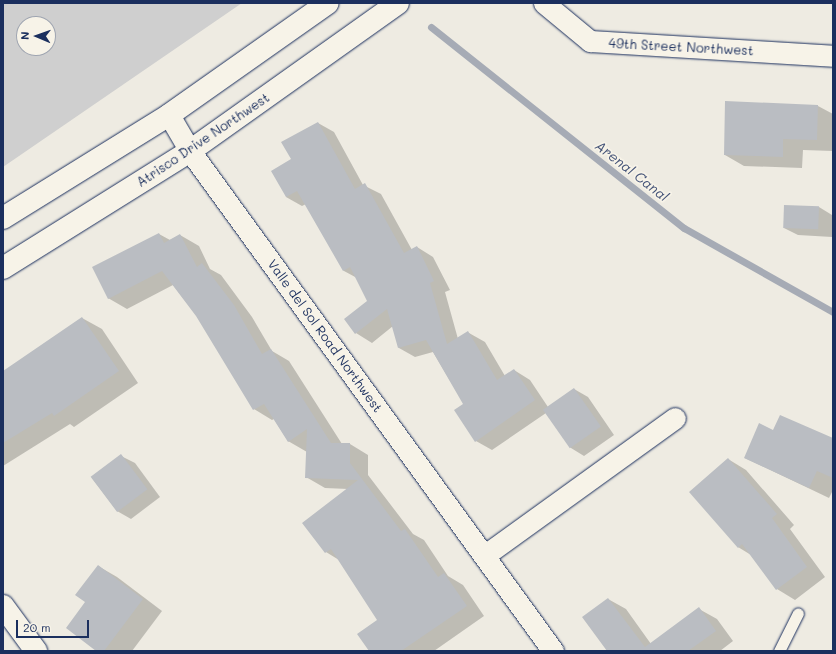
<!DOCTYPE html>
<html>
<head>
<meta charset="utf-8">
<style>
  body { margin:0 }
  #map { position:relative; width:836px; height:654px; overflow:hidden; background:#eeebe2; font-family:Mali,sans-serif }
  div>[style] { position:absolute }
  .green>* { inset:0; background:#cfcfcf }
  .shadow>* { inset:0; background:#0003 }
  .stream>* { height:7px; margin:-3.5px; padding:0 3.5px; transform-origin:3.5px; border-radius:3.5px; background:#a6abb5 }
  .building>* { inset:0; background:#babdc2; transform-origin:0 0 }
  .roads { filter:drop-shadow(0 0 1px #1b2f5e) drop-shadow(0 0 1px #1b2f5e) }
  .lane>* { height:11px; margin:-5.5px; padding:0 5.5px; transform-origin:5.5px; border-radius:5.5px; background:#f7f3e8 }
  .street>* { height:21px; margin:-10.5px; padding:0 10.5px; transform-origin:10.5px; border-radius:10.5px; background:#f7f3e8 }
  .secondary>* { height:22px; margin:-11px; padding:0 11px; transform-origin:11px; border-radius:11px; background:#f7f3e8 }
  span { translate:-50% -50%; white-space:nowrap; text-align:center; line-height:1.15; -webkit-text-stroke:3.5px #f7f3e8; paint-order:stroke }
  .street-label { font-size:13px; color:#1b2f5e }
  .water-label { font-size:14px; color:#455478; font-style:italic }
  .frame { position:absolute; inset:0; border:4px solid #1b2f5e; pointer-events:none }
  .north { position:absolute; left:16px; top:16px; width:40px; height:40px; box-sizing:border-box; background:#f7f3e8; border:1px solid #9fa5b1; border-radius:50%; rotate:272deg; font-size:11px; font-weight:700; line-height:16px; text-align:center; color:#1b2f5e }
  .north::after { content:''; display:block; margin:auto; width:14px; height:18px; background:#1b2f5e; clip-path:polygon(50% 0,100% 100%,50% 72%,0 100%) }
  .scale { position:absolute; left:16px; top:620px; width:73px; height:18px; box-sizing:border-box; border:2px solid #1b2f5e; border-top:0; padding-left:5px; font-size:12px; line-height:14px; white-space:nowrap; color:#1b2f5e; -webkit-text-stroke:3px #f7f3e8; paint-order:stroke }
</style>
</head>
<body>
<div id="map">
  <div class="green">
    <i style="clip-path:polygon(evenodd,3px 3px,242px 3px,3px 167px,3px 3px,24px 24px,48px 24px,48px 48px,24px 48px,24px 24px)"></i>
  </div>
  <div class="shadow">
    <i style="clip-path:polygon(818px 106px,833px 114px,833px 151px,803px 150px,802px 168px,744px 166px,725px 155px)"></i>
    <i style="clip-path:polygon(318px 123px,334px 132px,363px 185px,381px 194px,412px 250px,417px 247px,433px 257px,450px 290px,445px 292px,458px 339px,469px 333px,485px 342px,505px 376px,514px 370px,530px 380px,548px 407px,574px 389px,588px 397px,614px 435px,584px 456px,571px 448px,546px 413px,492px 450px,476px 441px,464px 404px,433px 352px,415px 357px,399px 348px,393px 326px,372px 343px,356px 333px,368px 301px,357px 278px,344px 271px,306px 204px,302px 206px,286px 197px,292px 160px)"></i>
    <i style="clip-path:polygon(819px 207px,832px 215px,832px 237px,798px 235px,784px 228px)"></i>
    <i style="clip-path:polygon(159px 234px,170px 240px,180px 235px,199px 246px,210px 269px,221px 275px,252px 317px,272px 351px,289px 361px,342px 444px,350px 444px,368px 455px,368px 475px,413px 534px,424px 540px,448px 576px,463px 585px,484px 616px,434px 651px,370px 651px,378px 620px,339px 560px,326px 552px,303px 523px,348px 489px,325px 488px,306px 477px,307px 452px,288px 441px,274px 419px,272px 420px,254px 409px,197px 316px,173px 285px,127px 309px,108px 298px)"></i>
    <i style="clip-path:polygon(82px 318px,102px 329px,138px 383px,74px 427px,70px 424px,3px 466px,3px 377px)"></i>
    <i style="clip-path:polygon(774px 431px,833px 439px,833px 490px,829px 498px,745px 458px)"></i>
    <i style="clip-path:polygon(121px 456px,135px 463px,160px 497px,131px 519px,117px 511px,92px 478px)"></i>
    <i style="clip-path:polygon(728px 459px,746px 470px,794px 525px,790px 529px,825px 577px,795px 600px,777px 589px,751px 555px,738px 547px)"></i>
    <i style="clip-path:polygon(98px 566px,117px 577px,162px 611px,132px 651px,98px 651px,86px 602px)"></i>
    <i style="clip-path:polygon(608px 599px,626px 609px,651px 644px,699px 609px,717px 619px,733px 641px,720px 651px,608px 651px)"></i>
  </div>
  <div class="stream">
    <i style="left:431px;top:27px;width:323px;rotate:38.5deg"></i>
    <i style="left:684px;top:228px;width:171px;rotate:29.4deg"></i>
  </div>
  <div class="building">
    <i style="clip-path:polygon(725px 101px,818px 105px,817px 140px,783px 139px,783px 157px,724px 155px)"></i>
    <i style="clip-path:polygon(318px 122px,355px 189px,365px 183px,404px 253px,417px 246px,434px 281px,430px 283px,447px 344px,468px 331px,497px 380px,514px 369px,535px 400px,475px 442px,454px 410px,463px 404px,426px 340px,398px 348px,387px 309px,355px 334px,344px 319px,367px 301px,350px 267px,343px 271px,297px 191px,286px 197px,271px 171px,291px 159px,281px 142px)"></i>
    <i style="left:784px;top:205px;width:35px;height:23px;rotate:2deg"></i>
    <i style="clip-path:polygon(159px 233px,164px 243px,180px 234px,197px 267px,202px 263px,234px 305px,262px 354px,271px 349px,331px 443px,350px 443px,350px 463px,401px 531px,405px 529px,438px 577px,444px 573px,467px 606px,401px 651px,369px 651px,357px 634px,377px 620px,331px 549px,325px 553px,302px 523px,358px 480px,305px 478px,307px 429px,288px 442px,264px 404px,253px 410px,196px 316px,162px 271px,108px 299px,92px 267px)"></i>
    <i style="clip-path:polygon(82px 317px,119px 371px,54px 416px,52px 413px,3px 443px,3px 371px)"></i>
    <i style="left:574px;top:388px;width:47px;height:38px;rotate:55deg"></i>
    <i style="clip-path:polygon(780px 415px,833px 438px,833px 478px,817px 471px,809px 488px,744px 458px,759px 423px,773px 430px)"></i>
    <i style="left:121px;top:454px;width:44px;height:38px;rotate:53deg"></i>
    <i style="clip-path:polygon(728px 458px,777px 514px,772px 518px,807px 567px,776px 590px,742px 544px,738px 548px,689px 492px)"></i>
    <i style="clip-path:polygon(98px 565px,143px 599px,104px 651px,96px 651px,66px 628px,85px 602px,75px 595px)"></i>
    <i style="clip-path:polygon(608px 598px,645px 647px,699px 607px,716px 631px,688px 651px,607px 651px,582px 617px)"></i>
  </div>
  <div class="roads">
    <div class="lane">
      <i style="left:779px;top:651px;width:42px;rotate:-63.4deg"></i>
    </div>
    <div class="street">
      <i style="left:544px;top:3px;width:60px;rotate:39.6deg"></i>
      <i style="left:590px;top:41px;width:243px;rotate:3.5deg"></i>
      <i style="left:169px;top:115px;width:42px;rotate:59.7deg"></i>
      <i style="left:190px;top:151px;width:618px;rotate:54.02deg"></i>
      <i style="left:485px;top:555px;width:234px;rotate:-35.8deg"></i>
    </div>
    <div class="secondary">
      <i style="left:3px;top:218px;width:195px;rotate:-31.8deg"></i>
      <i style="left:169px;top:115px;width:194px;rotate:-35.2deg"></i>
      <i style="left:3px;top:268px;width:221px;rotate:-32deg"></i>
      <i style="left:190px;top:151px;width:255px;rotate:-35.4deg"></i>
      <i style="left:3px;top:606px;width:56px;rotate:53.7deg"></i>
    </div>
  </div>
  <div class="street-label">
    <span style="left:681px;top:47px;rotate:3deg">49th Street Northwest</span>
    <span style="left:203px;top:140px;rotate:-34deg">Atrisco Drive Northwest</span>
    <span style="left:325px;top:336px;rotate:54deg">Valle del Sol Road Northwest</span>
  </div>
  <div class="water-label">
    <span style="left:632px;top:171px;rotate:38deg">Arenal Canal</span>
  </div>
  <div class="frame"></div>
  <div class="north">N</div>
  <div class="scale">20 m</div>
</div>
</body>
</html>
